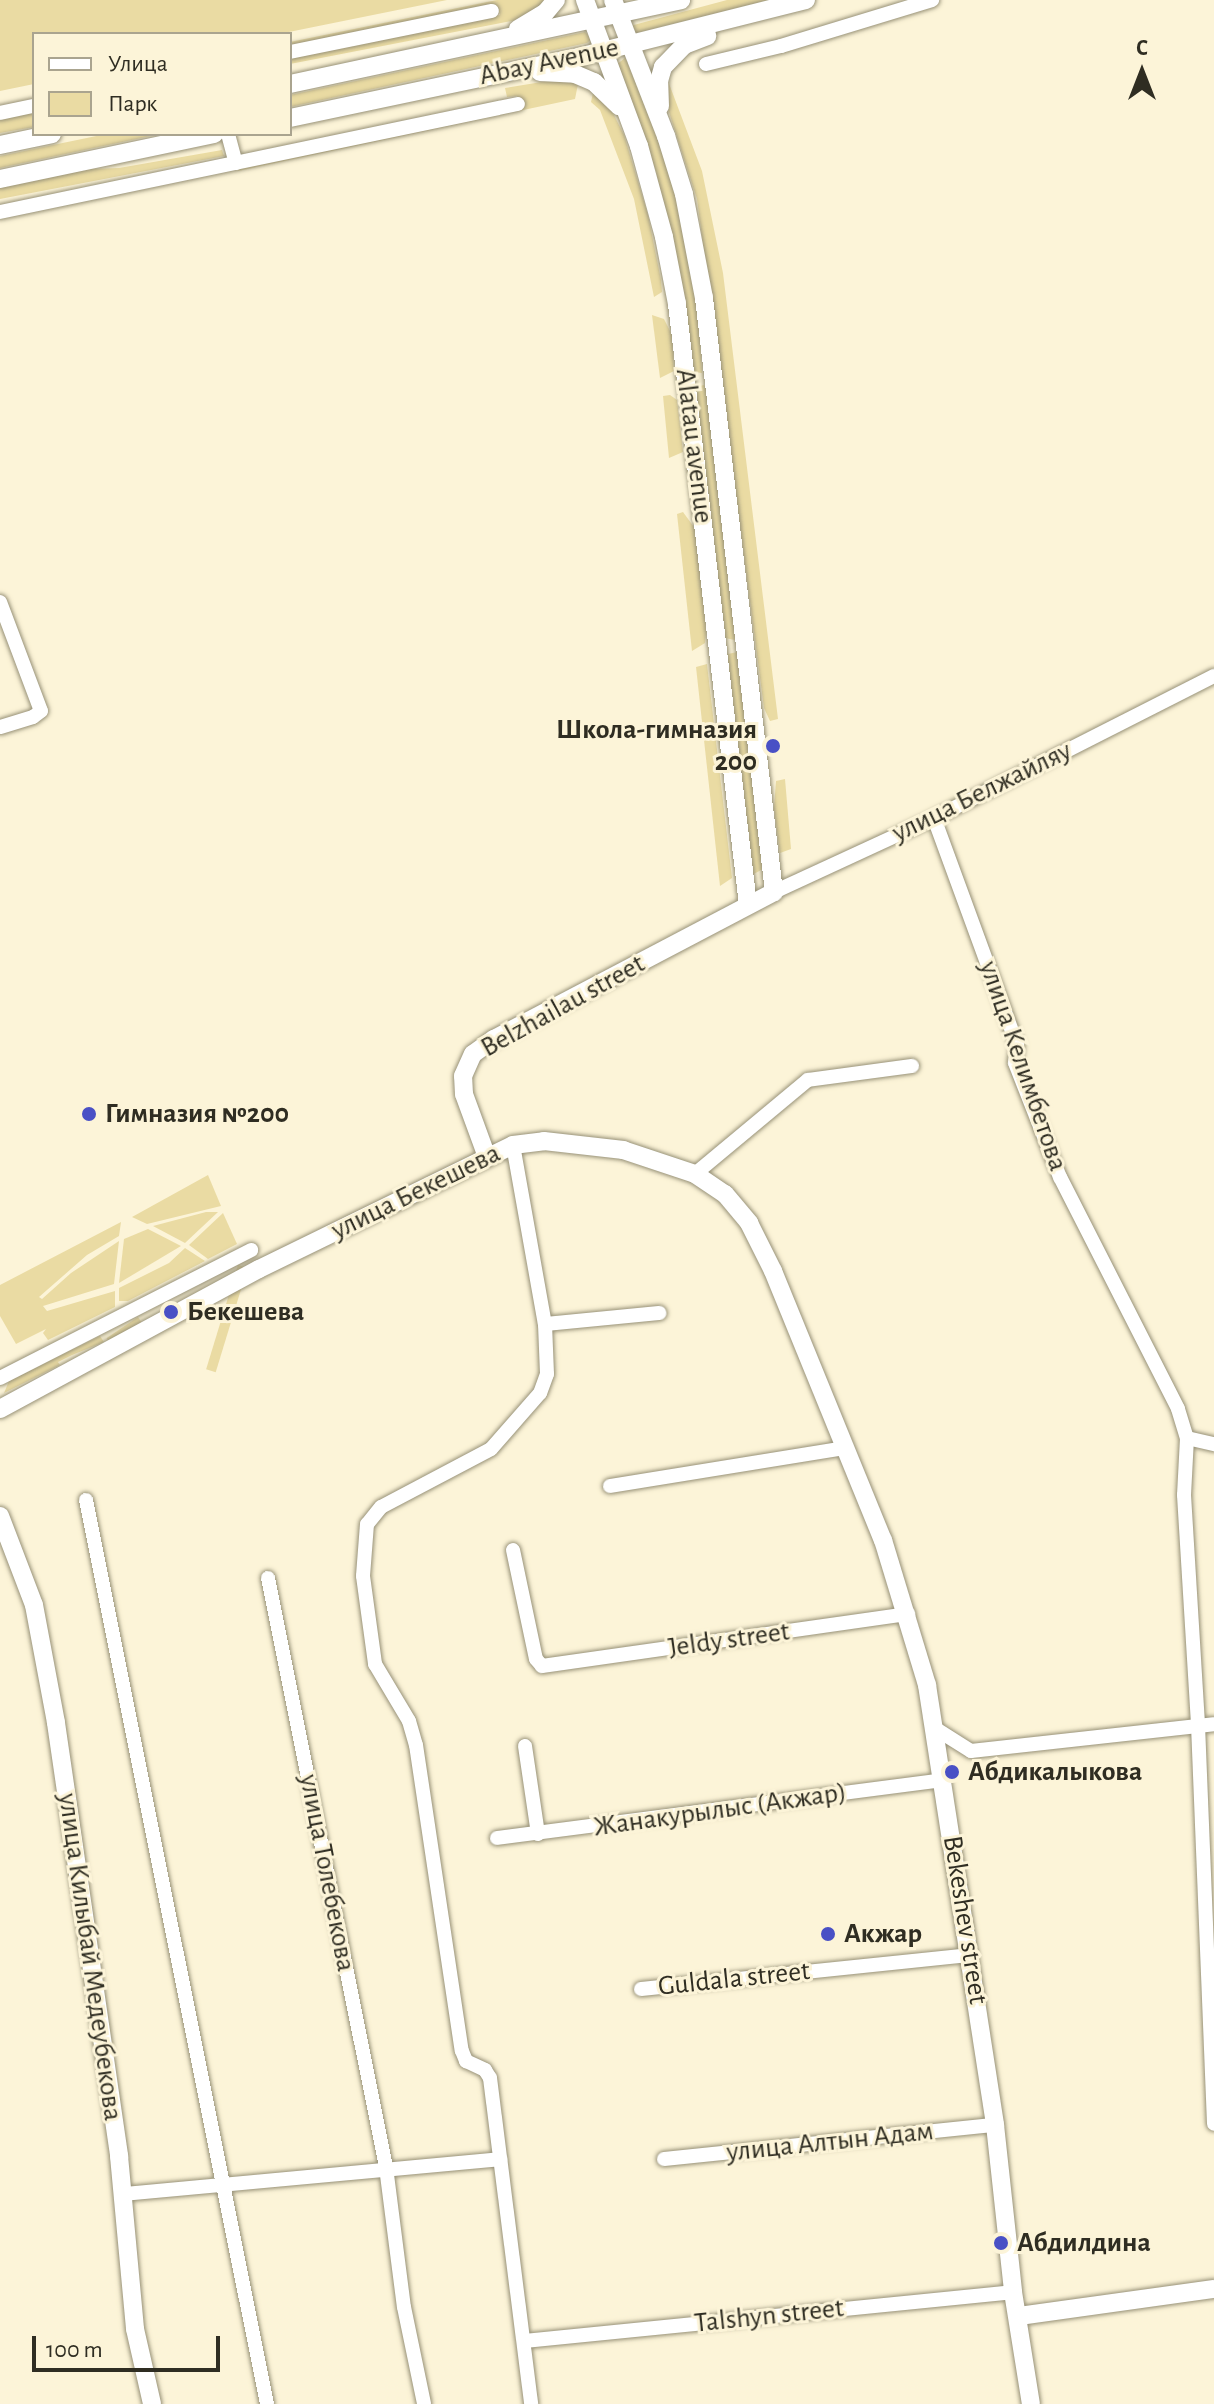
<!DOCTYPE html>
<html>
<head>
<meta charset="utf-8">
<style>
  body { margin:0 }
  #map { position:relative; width:1214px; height:2404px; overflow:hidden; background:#fcf4d8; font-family:"Alegreya Sans",sans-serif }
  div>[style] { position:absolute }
  .green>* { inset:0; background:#eadba3; transform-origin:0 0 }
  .roads { filter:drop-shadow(0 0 2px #979177) drop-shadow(0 0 2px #979177) }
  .minor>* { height:14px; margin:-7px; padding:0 7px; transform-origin:7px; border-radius:7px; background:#fff }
  .major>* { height:18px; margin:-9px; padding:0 9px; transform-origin:9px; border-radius:9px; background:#fff }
  .dots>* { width:22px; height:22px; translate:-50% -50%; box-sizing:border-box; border:4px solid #fcf4d8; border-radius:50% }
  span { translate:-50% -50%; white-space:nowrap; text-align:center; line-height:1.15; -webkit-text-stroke:6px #fcf4d8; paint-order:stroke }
  .street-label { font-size:28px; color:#2f2d22 }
  .poi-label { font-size:28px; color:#2f2d22; font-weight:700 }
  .right { translate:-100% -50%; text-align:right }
  .left { translate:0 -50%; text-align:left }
  .legend { position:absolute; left:32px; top:32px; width:260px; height:104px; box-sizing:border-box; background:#fcf4d8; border:2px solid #aaa48f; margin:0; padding:10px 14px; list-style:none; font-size:24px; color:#2f2d22 }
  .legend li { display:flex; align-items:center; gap:16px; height:40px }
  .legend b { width:40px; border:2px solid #aaa48f }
  .north { position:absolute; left:1102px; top:32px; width:80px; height:80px; -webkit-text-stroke:6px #fcf4d8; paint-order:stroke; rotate:0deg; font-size:22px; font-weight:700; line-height:32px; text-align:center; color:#2f2d22 }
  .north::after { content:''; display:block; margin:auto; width:28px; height:36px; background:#2f2d22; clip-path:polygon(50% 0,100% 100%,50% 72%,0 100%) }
  .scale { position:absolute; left:32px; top:2336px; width:188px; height:36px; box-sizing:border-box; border:4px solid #2f2d22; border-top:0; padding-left:10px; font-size:24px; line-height:28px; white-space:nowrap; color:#2f2d22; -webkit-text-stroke:6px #fcf4d8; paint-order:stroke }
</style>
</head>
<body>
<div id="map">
  <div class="green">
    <i style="clip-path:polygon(0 0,447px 0,279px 34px,34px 34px,34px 84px,0 91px)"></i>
    <i style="clip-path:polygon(497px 0,548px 0,527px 18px,290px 64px,290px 58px,500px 15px,497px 6px,290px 48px,290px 42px)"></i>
    <i style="clip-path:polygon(727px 0,769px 0,636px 33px,630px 26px)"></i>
    <i style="clip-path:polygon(585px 32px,592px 39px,587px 43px,290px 107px,290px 95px)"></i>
    <i style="clip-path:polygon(625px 58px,630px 62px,668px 166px,684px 231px,697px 299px,702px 373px,694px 372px,656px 171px,616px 65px)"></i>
    <i style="clip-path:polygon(560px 79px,578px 84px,575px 99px,238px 171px,236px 166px,520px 107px,517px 96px,507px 97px,505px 88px)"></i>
    <i style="clip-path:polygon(668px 81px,702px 171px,723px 273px,778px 719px,770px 721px,764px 708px,697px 199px,668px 109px)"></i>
    <i style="clip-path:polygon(593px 93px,609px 105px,624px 135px,648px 215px,661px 280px,662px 292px,654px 297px,634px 199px,600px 110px,591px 102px)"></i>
    <i style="clip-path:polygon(34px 109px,34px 127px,0 133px,0 116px)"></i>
    <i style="clip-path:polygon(106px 134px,160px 134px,0 168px,0 156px)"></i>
    <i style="clip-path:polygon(222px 150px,224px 156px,0 199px,0 184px,65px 170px,119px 168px)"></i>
    <i style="clip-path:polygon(652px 315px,664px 319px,672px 335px,674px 371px,660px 378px)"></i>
    <i style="clip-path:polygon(704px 385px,708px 390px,738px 636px,735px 640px,725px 638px,694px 392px,696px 387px)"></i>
    <i style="clip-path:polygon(670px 395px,677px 400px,683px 452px,669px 458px,663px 396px)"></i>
    <i style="clip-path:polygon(683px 512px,699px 534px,706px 631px,705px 643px,692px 651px,677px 514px)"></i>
    <i style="clip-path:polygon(737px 652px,740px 657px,763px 869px,750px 876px,727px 658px,728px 654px)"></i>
    <i style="clip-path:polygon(707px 664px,732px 878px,720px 886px,696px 667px)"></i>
    <i style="clip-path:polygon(785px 779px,791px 849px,780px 853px,774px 808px,776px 781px)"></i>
    <i style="clip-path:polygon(208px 1175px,221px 1206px,147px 1224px,132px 1217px)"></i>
    <i style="clip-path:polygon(206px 1212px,218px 1212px,185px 1243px,153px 1226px)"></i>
    <i style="clip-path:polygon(223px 1213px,237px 1244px,208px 1259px,189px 1245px)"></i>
    <i style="clip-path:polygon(121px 1222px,119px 1236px,87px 1255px,39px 1297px,42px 1299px,71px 1273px,119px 1241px,114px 1284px,43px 1306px,47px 1311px,115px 1291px,115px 1307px,48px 1340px,43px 1333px,46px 1329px,16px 1344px,0 1316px,0 1285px)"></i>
    <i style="clip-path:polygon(148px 1229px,181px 1246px,119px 1283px,124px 1239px)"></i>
    <i style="clip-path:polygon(185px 1248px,205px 1261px,128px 1301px,119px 1301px,119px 1288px,169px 1263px)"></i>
    <i style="left:238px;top:1265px;width:10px;height:109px;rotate:17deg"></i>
    <i style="left:138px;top:1317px;width:7px;height:38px;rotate:56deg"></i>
    <i style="clip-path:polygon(100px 1336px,104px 1342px,72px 1355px,58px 1362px,60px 1365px,4px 1393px,9px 1381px)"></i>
  </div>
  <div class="roads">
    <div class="minor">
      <i style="left:290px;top:52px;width:206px;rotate:-11.5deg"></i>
      <i style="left:706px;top:64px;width:77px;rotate:-13.5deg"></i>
      <i style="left:781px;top:46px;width:158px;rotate:-16.9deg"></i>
      <i style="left:0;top:113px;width:35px;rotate:-12deg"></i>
      <i style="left:228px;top:134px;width:30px;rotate:75deg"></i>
      <i style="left:0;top:212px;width:529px;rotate:-11.78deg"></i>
      <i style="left:0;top:602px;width:116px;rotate:69.4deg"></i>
      <i style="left:41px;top:711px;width:10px;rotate:143deg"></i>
      <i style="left:33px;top:717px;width:34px;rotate:163deg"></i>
      <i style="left:934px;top:818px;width:242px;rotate:69.9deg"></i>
      <i style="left:1017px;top:1045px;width:18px;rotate:96deg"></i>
      <i style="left:1015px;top:1063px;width:123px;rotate:68.5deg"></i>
      <i style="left:1060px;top:1177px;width:260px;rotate:63deg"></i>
      <i style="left:1178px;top:1409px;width:30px;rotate:73deg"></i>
      <i style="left:1187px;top:1438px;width:57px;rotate:93deg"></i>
      <i style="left:1184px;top:1495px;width:230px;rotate:86.5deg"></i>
      <i style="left:1198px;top:1725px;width:399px;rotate:87.7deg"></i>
      <i style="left:774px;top:892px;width:176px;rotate:-24.8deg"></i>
      <i style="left:934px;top:818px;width:314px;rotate:-26.9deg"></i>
      <i style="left:513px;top:1145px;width:182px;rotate:79.9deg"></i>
      <i style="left:545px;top:1324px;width:50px;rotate:87.7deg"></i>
      <i style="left:547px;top:1374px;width:20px;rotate:110deg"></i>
      <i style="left:540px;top:1393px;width:74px;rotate:131.2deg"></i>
      <i style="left:491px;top:1449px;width:124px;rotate:152.2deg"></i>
      <i style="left:381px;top:1507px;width:22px;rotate:129deg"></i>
      <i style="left:367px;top:1524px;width:52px;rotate:94.4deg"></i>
      <i style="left:363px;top:1576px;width:89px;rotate:82.2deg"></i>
      <i style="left:375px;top:1664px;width:66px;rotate:59.2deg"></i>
      <i style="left:409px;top:1721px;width:25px;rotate:74deg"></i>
      <i style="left:416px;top:1745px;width:309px;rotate:81.5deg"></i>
      <i style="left:462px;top:2051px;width:11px;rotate:68deg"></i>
      <i style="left:466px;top:2061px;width:21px;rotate:25deg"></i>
      <i style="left:485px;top:2070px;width:9px;rotate:58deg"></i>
      <i style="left:490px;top:2078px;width:329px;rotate:82.8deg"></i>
      <i style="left:695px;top:1174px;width:147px;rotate:-39.8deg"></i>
      <i style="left:808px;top:1080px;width:105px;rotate:-7.7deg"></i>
      <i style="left:545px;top:1324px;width:115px;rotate:-5.5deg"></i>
      <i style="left:0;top:1378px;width:282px;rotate:-27deg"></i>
      <i style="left:1187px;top:1438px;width:28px;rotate:13deg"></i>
      <i style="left:610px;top:1486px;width:238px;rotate:-9.2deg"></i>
      <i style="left:86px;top:1500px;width:922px;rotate:78.68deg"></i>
      <i style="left:513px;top:1550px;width:111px;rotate:78.1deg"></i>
      <i style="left:536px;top:1659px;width:9px;rotate:49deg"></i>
      <i style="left:542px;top:1666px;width:370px;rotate:-8.1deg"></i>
      <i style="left:268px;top:1578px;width:601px;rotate:78.67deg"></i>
      <i style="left:386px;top:2167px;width:141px;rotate:82.7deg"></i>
      <i style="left:404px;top:2307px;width:99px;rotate:78.3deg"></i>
      <i style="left:936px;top:1729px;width:41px;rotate:32.2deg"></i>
      <i style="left:971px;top:1751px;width:244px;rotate:-6.3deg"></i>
      <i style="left:525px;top:1746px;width:89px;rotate:81.6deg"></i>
      <i style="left:497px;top:1838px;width:450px;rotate:-7.4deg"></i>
      <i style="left:641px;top:1989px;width:332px;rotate:-5.9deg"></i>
      <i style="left:664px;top:2159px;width:333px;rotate:-5.9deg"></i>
      <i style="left:124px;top:2194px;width:378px;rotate:-5.3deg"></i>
      <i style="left:524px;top:2341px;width:491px;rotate:-5.7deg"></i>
    </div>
    <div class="major">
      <i style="left:585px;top:0;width:156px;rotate:69.7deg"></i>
      <i style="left:639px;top:146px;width:94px;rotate:74.6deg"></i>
      <i style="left:664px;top:237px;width:68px;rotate:79deg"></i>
      <i style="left:677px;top:304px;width:605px;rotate:83.26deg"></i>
      <i style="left:518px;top:29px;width:31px;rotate:-31deg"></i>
      <i style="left:545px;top:13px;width:17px;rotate:-50deg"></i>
      <i style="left:540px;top:72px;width:35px;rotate:3deg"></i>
      <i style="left:575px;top:74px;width:21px;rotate:23deg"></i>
      <i style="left:594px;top:82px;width:35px;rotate:44deg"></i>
      <i style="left:290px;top:84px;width:400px;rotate:-12.1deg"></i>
      <i style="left:660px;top:106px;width:25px;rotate:-92deg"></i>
      <i style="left:659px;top:81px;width:15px;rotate:-74deg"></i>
      <i style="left:663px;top:67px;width:30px;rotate:-46deg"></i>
      <i style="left:684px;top:45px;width:25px;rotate:-21deg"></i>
      <i style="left:290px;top:118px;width:295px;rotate:-11.9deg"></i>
      <i style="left:579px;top:57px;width:234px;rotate:-14.1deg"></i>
      <i style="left:0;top:145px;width:53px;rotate:-11.9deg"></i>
      <i style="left:0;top:179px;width:219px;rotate:-11.9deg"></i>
      <i style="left:487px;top:1157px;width:67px;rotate:-110.1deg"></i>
      <i style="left:464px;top:1094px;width:18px;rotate:-93deg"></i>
      <i style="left:463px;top:1076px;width:24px;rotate:-66deg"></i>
      <i style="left:473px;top:1054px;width:26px;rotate:-36deg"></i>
      <i style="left:494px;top:1039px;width:316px;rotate:-27.7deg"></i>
      <i style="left:774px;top:892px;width:598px;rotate:-96.72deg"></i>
      <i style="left:704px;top:298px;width:106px;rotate:-100.9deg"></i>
      <i style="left:684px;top:194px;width:61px;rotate:-107.2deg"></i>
      <i style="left:666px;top:136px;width:146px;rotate:-111.3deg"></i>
      <i style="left:0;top:1409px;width:294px;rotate:-28.4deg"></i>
      <i style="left:259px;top:1269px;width:283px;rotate:-26deg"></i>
      <i style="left:513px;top:1145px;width:31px;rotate:-7deg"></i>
      <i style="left:544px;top:1141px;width:80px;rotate:6.5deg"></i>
      <i style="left:623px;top:1150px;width:76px;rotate:18.4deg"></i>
      <i style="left:695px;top:1174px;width:36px;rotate:34deg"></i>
      <i style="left:725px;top:1194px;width:38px;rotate:50deg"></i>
      <i style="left:749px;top:1223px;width:54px;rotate:63.4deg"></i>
      <i style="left:773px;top:1271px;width:291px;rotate:67.8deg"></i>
      <i style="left:883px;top:1540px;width:152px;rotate:73.1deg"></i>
      <i style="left:927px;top:1685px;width:445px;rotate:81.2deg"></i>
      <i style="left:995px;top:2125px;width:168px;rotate:83.8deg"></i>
      <i style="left:1013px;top:2292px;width:113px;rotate:80.9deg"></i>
      <i style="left:0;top:1516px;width:95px;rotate:69.1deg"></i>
      <i style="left:34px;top:1605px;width:120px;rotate:79.4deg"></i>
      <i style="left:56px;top:1723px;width:438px;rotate:81.7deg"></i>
      <i style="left:119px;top:2156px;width:174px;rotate:84.7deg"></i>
      <i style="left:135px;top:2329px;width:77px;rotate:77.2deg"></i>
      <i style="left:1019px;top:2316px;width:197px;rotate:-7.9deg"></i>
    </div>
  </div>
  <div class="dots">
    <i style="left:773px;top:746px;background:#4950c5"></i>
    <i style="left:89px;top:1114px;background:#4950c5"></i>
    <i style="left:171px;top:1312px;background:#4950c5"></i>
    <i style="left:952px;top:1772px;background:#4950c5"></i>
    <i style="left:828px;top:1934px;background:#4950c5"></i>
    <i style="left:1001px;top:2243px;background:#4950c5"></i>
  </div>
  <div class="street-label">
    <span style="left:549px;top:62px;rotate:-12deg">Abay Avenue</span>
    <span style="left:694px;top:446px;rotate:83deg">Alatau avenue</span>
    <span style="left:982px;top:792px;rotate:-26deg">улица Белжайляу</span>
    <span style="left:563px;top:1006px;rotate:-29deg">Belzhailau street</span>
    <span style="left:1023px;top:1066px;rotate:71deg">улица Келимбетова</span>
    <span style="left:416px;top:1192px;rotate:-26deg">улица Бекешева</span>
    <span style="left:729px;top:1640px;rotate:-8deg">Jeldy street</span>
    <span style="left:720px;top:1810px;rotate:-8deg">Жанакурылыс (Акжар)</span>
    <span style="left:327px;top:1873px;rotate:79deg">улица Толебекова</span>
    <span style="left:965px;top:1920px;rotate:81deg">Bekeshev street</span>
    <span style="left:90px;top:1957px;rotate:82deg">улица Килыбай Медеубекова</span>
    <span style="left:734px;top:1979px;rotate:-6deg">Guldala street</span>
    <span style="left:830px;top:2142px;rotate:-6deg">улица Алтын Адам</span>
    <span style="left:769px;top:2316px;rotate:-6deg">Talshyn street</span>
  </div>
  <div class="poi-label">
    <span class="right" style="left:757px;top:746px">Школа-гимназия<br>200</span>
    <span class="left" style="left:105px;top:1114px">Гимназия №200</span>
    <span class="left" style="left:187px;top:1312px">Бекешева</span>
    <span class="left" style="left:968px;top:1772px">Абдикалыкова</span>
    <span class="left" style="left:844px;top:1934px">Акжар</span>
    <span class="left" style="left:1017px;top:2243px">Абдилдина</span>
  </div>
  <ul class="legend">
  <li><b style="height:10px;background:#fff"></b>Улица</li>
  <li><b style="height:22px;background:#eadba3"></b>Парк</li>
  </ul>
  <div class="north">С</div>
  <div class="scale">100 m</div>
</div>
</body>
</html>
